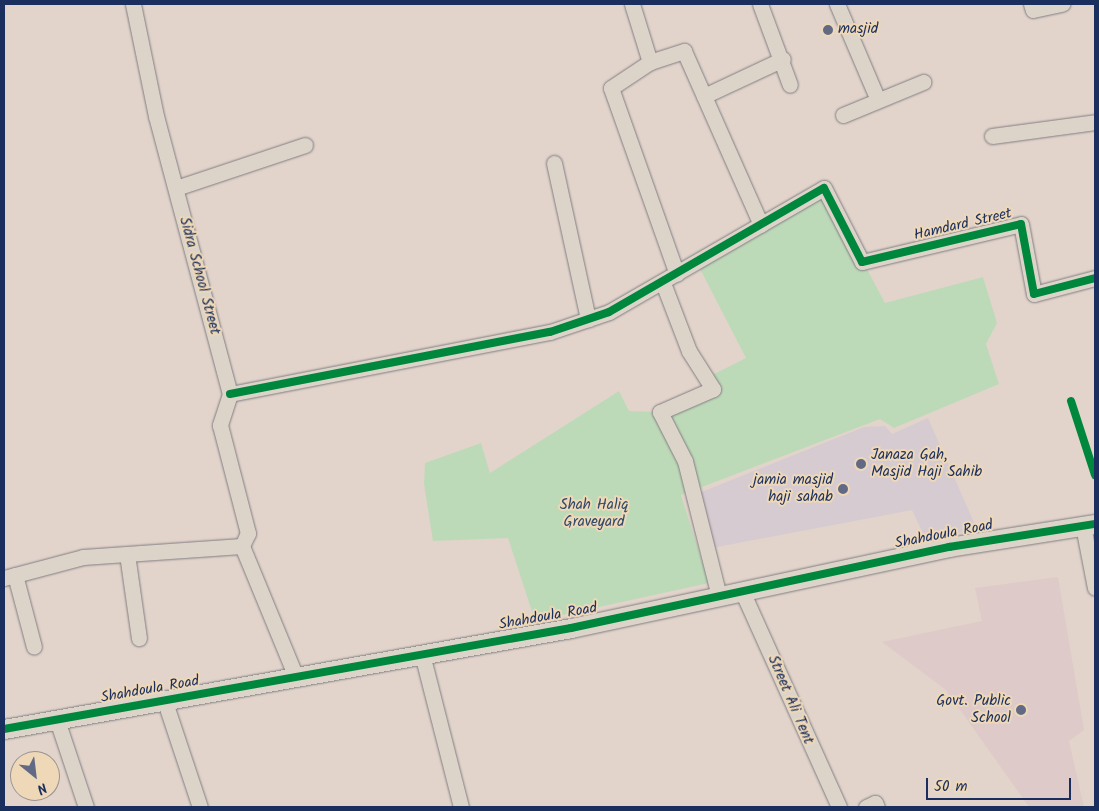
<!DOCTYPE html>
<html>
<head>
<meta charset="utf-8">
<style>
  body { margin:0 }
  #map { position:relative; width:1099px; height:811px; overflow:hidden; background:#e2d4cb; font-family:Kalam,sans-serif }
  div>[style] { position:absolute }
  .built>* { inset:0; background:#ddcac9 }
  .green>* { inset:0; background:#bddab8 }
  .building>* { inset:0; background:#d5cbd0 }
  .roads { filter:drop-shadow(0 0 1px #817e83) drop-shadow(0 0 1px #817e83) }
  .minor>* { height:15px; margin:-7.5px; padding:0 7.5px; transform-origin:7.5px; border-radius:7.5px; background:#ddd4c9 }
  .tertiary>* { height:19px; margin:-9.5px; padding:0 9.5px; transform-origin:9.5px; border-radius:9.5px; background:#ddd4c9 }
  .cycleway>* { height:8px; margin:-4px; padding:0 4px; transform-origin:4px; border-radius:4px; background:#00873e }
  .dots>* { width:14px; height:14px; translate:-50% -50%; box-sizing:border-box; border:2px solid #eed8b7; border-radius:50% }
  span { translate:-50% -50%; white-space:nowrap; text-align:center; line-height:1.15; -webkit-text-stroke:4px #eed8b7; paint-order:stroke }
  .poi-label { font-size:15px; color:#1b2f5e }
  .left { translate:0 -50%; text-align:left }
  .right { translate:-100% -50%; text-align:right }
  .street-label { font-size:15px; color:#1b2f5e }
  .park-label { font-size:15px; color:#2f4969 }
  .frame { position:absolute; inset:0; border:5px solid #1b2f5e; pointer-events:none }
  .north { position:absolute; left:10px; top:751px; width:50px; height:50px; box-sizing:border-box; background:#eed8b7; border:1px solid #9a9493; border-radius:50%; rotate:151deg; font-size:14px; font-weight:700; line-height:20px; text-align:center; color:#1b2f5e }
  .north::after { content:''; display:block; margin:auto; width:18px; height:22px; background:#616984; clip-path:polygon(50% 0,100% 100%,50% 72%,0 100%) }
  .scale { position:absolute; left:926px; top:778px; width:145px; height:22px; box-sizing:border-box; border:2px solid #1b2f5e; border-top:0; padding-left:6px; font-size:15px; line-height:18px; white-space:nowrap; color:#1b2f5e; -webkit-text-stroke:4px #eed8b7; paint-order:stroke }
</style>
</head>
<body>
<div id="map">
  <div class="built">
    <i style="clip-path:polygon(1058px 577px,1084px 730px,1069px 741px,1084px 807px,1029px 807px,946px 690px,882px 642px,982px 621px,975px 588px)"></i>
  </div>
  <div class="green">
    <i style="clip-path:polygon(824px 188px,885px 303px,983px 277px,997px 323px,986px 344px,999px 384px,894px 428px,880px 419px,681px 495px,709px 583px,535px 621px,508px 538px,433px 541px,424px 484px,425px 463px,481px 443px,490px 473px,619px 391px,629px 411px,660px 412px,712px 389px,706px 378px,746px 358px,697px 263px)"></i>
  </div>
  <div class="building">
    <i style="clip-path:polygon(928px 418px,976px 527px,928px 544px,912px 510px,712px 548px,699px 493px,864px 427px,885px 426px,892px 434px)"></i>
  </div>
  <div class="roads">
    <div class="minor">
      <i style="left:133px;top:4px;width:114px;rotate:78.4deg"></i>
      <i style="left:156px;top:116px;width:288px;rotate:75.1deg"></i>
      <i style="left:230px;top:394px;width:33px;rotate:108deg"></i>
      <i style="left:220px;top:425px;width:112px;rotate:75.5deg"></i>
      <i style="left:248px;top:533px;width:14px;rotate:115deg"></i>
      <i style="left:632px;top:4px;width:61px;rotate:72.8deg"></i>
      <i style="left:650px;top:62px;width:47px;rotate:146.3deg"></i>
      <i style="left:611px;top:88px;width:197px;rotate:70.5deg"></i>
      <i style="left:760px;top:4px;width:86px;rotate:69.7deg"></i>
      <i style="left:837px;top:4px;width:104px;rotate:66.9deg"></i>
      <i style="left:1031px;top:4px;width:6px;rotate:72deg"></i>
      <i style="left:1033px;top:10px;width:30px;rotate:-12deg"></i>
      <i style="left:650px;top:62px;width:36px;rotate:-18deg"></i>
      <i style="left:684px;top:51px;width:190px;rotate:66.1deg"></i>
      <i style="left:704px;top:96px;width:87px;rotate:-25.1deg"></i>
      <i style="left:843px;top:115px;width:87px;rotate:-22.4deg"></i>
      <i style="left:992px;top:136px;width:104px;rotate:-7.7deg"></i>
      <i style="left:554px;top:163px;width:160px;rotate:77.7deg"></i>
      <i style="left:176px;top:188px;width:136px;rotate:-18.4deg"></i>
      <i style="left:663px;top:283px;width:73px;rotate:69.1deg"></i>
      <i style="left:689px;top:351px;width:45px;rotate:57.7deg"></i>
      <i style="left:713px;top:389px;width:58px;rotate:156.5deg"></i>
      <i style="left:660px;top:412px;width:55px;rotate:63deg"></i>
      <i style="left:685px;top:461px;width:139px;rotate:75.9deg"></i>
      <i style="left:230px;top:394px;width:326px;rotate:-11deg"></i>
      <i style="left:550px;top:332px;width:62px;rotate:-18.7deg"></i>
      <i style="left:609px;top:312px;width:248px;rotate:-30deg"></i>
      <i style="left:824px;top:188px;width:83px;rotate:62.8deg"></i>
      <i style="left:862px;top:262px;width:163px;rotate:-13.4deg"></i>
      <i style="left:1021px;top:224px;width:71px;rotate:79.5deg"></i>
      <i style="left:1034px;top:294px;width:63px;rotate:-14.7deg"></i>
      <i style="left:1083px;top:526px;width:63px;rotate:79deg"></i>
      <i style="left:242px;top:546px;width:142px;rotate:67.6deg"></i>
      <i style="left:127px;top:554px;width:85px;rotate:81.9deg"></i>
      <i style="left:15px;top:575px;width:74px;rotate:75.2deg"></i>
      <i style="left:4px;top:578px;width:82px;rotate:-14.9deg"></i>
      <i style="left:83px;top:557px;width:159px;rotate:-4deg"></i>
      <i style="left:742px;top:591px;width:237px;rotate:65.8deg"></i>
      <i style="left:422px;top:654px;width:158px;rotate:75.7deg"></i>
      <i style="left:165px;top:702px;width:111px;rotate:71.6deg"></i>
      <i style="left:57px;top:720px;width:92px;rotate:71.6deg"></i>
      <i style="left:866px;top:807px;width:10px;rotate:-24deg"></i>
      <i style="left:875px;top:803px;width:4px;rotate:63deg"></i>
    </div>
    <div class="tertiary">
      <i style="left:4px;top:729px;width:576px;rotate:-10.1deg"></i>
      <i style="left:571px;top:628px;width:387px;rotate:-12.1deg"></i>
      <i style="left:949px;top:547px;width:148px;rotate:-9deg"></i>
    </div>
  </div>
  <div class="cycleway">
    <i style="left:230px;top:394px;width:326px;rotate:-11deg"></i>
    <i style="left:550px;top:332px;width:62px;rotate:-18.7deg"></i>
    <i style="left:609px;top:312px;width:248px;rotate:-30deg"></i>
    <i style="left:824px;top:188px;width:83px;rotate:62.8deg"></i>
    <i style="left:862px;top:262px;width:163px;rotate:-13.4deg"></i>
    <i style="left:1021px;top:224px;width:71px;rotate:79.5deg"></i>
    <i style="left:1034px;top:294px;width:63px;rotate:-14.7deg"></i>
    <i style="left:1071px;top:401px;width:78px;rotate:72deg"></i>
    <i style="left:4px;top:729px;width:576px;rotate:-10.1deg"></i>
    <i style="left:571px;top:628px;width:387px;rotate:-12.1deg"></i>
    <i style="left:949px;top:547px;width:148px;rotate:-9deg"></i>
  </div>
  <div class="dots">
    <i style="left:828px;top:30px;background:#616984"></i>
    <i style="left:861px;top:464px;background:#616984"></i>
    <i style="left:843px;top:489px;background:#616984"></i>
    <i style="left:1021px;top:710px;background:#616984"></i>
  </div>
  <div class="poi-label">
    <span class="left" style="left:838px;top:30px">masjid</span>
    <span class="left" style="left:871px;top:464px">Janaza Gah,<br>Masjid Haji Sahib</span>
    <span class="right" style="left:833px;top:489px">jamia masjid<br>haji sahab</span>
    <span class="right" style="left:1011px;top:710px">Govt. Public<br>School</span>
  </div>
  <div class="street-label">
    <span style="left:963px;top:225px;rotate:-13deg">Hamdard Street</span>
    <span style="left:199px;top:276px;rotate:75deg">Sidra School Street</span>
    <span style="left:944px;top:535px;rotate:-11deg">Shahdoula Road</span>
    <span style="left:548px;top:617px;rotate:-10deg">Shahdoula Road</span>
    <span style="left:150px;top:690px;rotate:-10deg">Shahdoula Road</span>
    <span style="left:790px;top:700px;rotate:67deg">Street Ali Tent</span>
  </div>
  <div class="park-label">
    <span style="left:594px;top:514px">Shah Haliq<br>Graveyard</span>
  </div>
  <div class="frame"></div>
  <div class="north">N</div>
  <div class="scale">50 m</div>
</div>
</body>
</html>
